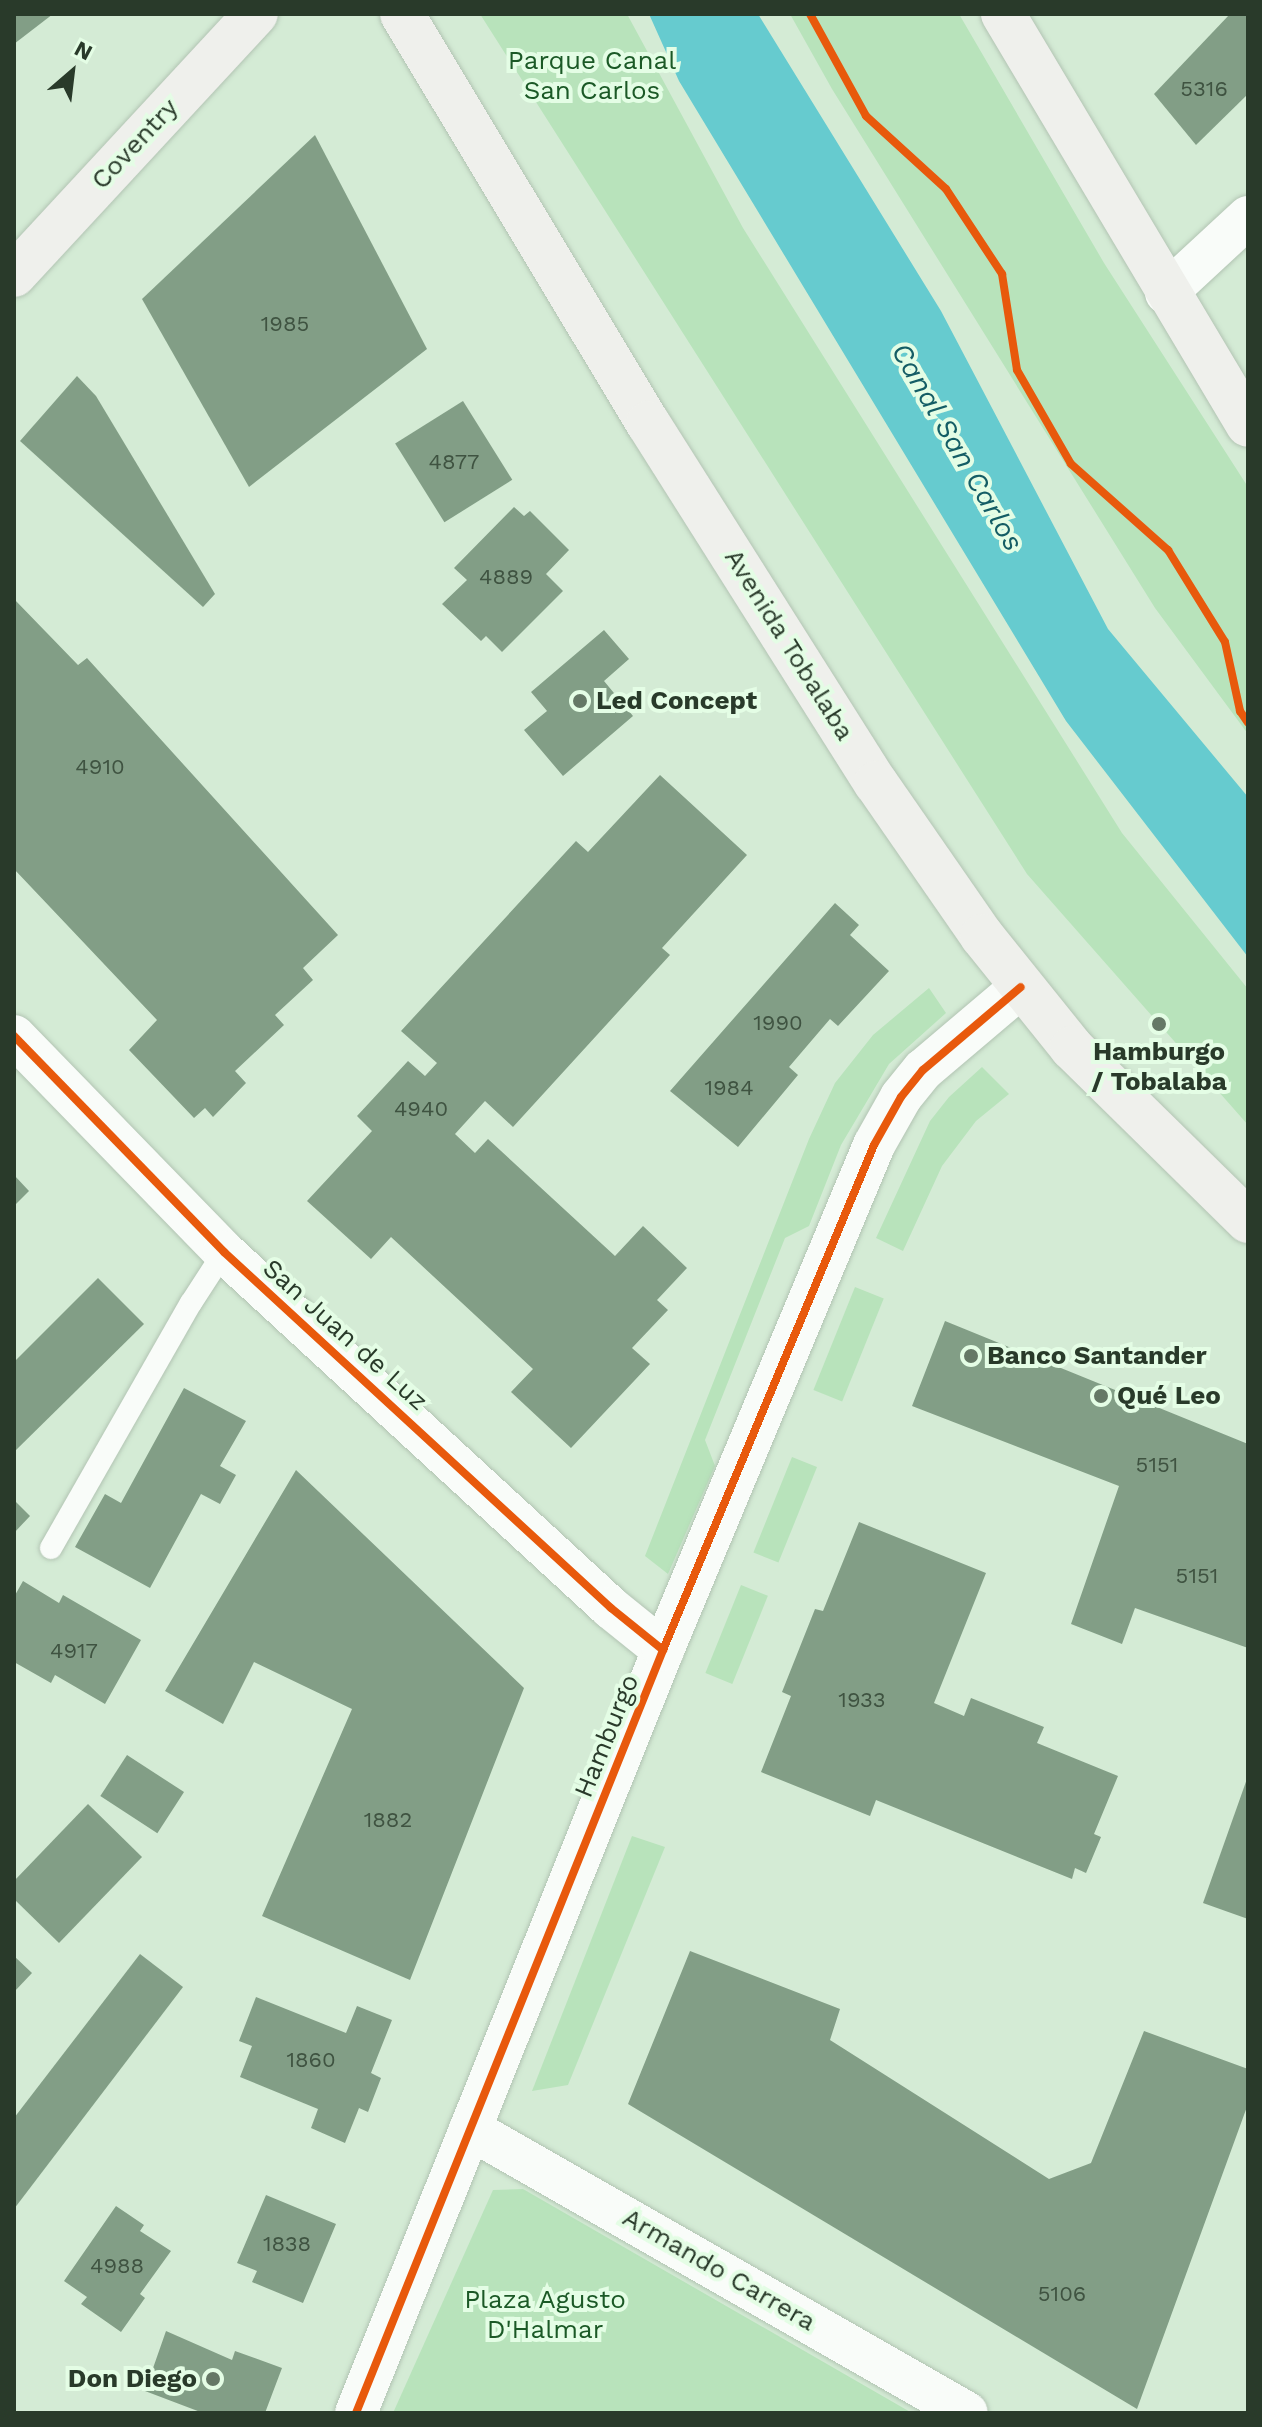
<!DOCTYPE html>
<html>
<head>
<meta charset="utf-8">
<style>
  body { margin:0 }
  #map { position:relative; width:1262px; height:2427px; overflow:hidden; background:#d4ebd5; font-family:"Work Sans",sans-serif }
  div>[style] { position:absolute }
  .green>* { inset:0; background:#b8e3bb; transform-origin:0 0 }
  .water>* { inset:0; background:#66cbcf }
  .building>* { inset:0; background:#829e86; transform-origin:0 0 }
  .roads { filter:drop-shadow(0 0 2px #b2c4b3) drop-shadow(0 0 2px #b2c4b3) }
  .lane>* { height:22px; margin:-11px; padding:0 11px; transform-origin:11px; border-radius:11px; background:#f9fcf9 }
  .street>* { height:42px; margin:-21px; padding:0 21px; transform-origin:21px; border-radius:21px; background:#f9fcf9 }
  .secondary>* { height:44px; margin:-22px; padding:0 22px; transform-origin:22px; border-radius:22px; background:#eff0ec }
  .cycleway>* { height:8px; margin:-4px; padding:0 4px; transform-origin:4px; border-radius:4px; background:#e8590c }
  .dots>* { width:22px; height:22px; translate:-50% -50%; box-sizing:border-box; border:4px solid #e4fde5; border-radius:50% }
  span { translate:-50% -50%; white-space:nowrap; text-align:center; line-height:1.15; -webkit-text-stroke:8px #e4fde5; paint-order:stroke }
  .number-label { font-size:22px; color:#3f5341 }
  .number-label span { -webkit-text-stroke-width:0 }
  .park-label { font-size:26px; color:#1b5926 }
  .street-label { font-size:26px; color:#293a2a }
  .poi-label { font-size:26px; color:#293a2a; font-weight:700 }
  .left { translate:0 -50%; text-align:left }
  .right { translate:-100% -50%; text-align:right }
  .water-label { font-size:28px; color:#145d65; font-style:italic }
  .frame { position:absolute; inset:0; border:16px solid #293a2a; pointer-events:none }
  .north { position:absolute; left:32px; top:32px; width:80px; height:80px; -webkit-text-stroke:6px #e4fde5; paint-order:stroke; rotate:28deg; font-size:22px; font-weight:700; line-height:32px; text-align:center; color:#293a2a }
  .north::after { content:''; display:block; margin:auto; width:28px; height:36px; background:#293a2a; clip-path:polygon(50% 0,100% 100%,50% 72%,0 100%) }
</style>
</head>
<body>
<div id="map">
  <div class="green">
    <i style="clip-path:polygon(480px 14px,627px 14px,743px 228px,1122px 833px,1248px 989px,1248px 1125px,1027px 874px)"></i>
    <i style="clip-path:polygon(790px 14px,959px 14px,1104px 263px,1248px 487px,1248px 734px,1155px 608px,832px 89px)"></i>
    <i style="clip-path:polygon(929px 988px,946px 1013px,889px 1064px,841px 1145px,809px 1226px,785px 1238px,705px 1440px,715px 1466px,668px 1574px,645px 1556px,809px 1139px,835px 1083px,873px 1035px)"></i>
    <i style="clip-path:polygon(982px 1067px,1009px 1094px,976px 1121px,942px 1166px,903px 1251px,876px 1238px,930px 1121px,949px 1097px)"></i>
    <i style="left:855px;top:1287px;width:31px;height:111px;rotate:22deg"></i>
    <i style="left:792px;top:1457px;width:27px;height:103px;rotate:22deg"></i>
    <i style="left:741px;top:1585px;width:29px;height:95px;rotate:22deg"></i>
    <i style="clip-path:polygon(632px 1836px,665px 1847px,568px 2085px,532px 2091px)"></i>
    <i style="clip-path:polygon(523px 2189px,912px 2413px,393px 2413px,493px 2190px)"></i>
  </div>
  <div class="water">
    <i style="clip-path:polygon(649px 14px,758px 14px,941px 311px,1108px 629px,1248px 797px,1248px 957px,1066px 721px,679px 81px)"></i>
  </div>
  <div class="building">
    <i style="clip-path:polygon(14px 14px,53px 14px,14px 44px)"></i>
    <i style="clip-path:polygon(1230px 14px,1248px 14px,1248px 94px,1196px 145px,1154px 94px)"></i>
    <i style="clip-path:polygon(315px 135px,427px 349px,249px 487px,142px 299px)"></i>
    <i style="clip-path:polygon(77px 376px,96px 396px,215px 594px,203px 607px,20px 441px)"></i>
    <i style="left:463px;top:401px;width:93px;height:80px;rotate:58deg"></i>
    <i style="clip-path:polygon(514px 507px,524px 516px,530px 511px,569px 550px,546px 574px,563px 591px,502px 652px,486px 636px,481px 641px,442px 604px,467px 580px,454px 568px)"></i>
    <i style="clip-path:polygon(14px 599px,78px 665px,87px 658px,338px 935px,303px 968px,313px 980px,275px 1015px,284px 1025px,235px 1071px,246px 1083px,213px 1117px,205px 1108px,194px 1118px,129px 1050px,157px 1020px,14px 869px)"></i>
    <i style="clip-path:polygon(604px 630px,629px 659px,604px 681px,633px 716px,563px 776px,524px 730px,547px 711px,531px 692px)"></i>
    <i style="clip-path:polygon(660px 775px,747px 855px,662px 948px,670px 955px,513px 1127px,485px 1101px,455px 1134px,475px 1153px,488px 1139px,615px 1256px,643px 1226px,687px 1268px,657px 1300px,668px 1310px,632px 1348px,650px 1364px,571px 1448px,511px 1392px,533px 1369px,391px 1237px,371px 1259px,307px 1201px,372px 1131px,357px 1116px,408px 1061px,425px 1076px,437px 1063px,401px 1031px,576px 841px,588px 852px)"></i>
    <i style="clip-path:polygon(835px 903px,859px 925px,850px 935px,889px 971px,838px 1026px,830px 1019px,789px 1067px,798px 1075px,738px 1147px,670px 1091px)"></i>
    <i style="clip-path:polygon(14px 1175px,29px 1191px,14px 1206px)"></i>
    <i style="clip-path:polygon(98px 1278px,144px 1324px,14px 1452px,14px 1362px)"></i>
    <i style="clip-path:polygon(945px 1321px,1248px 1444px,1248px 1648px,1135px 1608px,1122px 1644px,1071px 1624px,1119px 1486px,912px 1406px)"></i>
    <i style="clip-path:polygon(184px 1388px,246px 1421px,220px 1466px,236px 1475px,220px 1504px,201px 1494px,150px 1588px,75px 1547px,105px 1494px,121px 1503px)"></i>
    <i style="clip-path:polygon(296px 1470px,524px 1688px,410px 1980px,262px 1916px,352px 1709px,254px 1662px,223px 1724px,165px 1691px)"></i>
    <i style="clip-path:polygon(14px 1500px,30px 1516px,14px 1533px)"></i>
    <i style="clip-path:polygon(859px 1522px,986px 1573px,934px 1703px,964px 1716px,971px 1698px,1044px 1727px,1037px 1743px,1118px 1776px,1094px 1834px,1101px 1837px,1086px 1873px,1075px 1868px,1072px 1879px,876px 1800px,870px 1816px,761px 1772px,791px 1696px,782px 1692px,815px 1609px,823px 1611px)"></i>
    <i style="clip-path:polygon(23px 1581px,59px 1603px,63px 1595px,141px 1640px,105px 1704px,55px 1675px,51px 1683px,14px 1662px,14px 1597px)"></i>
    <i style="left:127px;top:1755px;width:68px;height:49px;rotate:33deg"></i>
    <i style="clip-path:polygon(1248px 1776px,1248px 1919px,1203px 1903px)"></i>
    <i style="clip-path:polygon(88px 1804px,142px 1857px,59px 1943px,14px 1899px,14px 1881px)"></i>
    <i style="clip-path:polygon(690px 1951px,840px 2009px,830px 2040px,1049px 2179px,1091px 2163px,1144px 2031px,1248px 2069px,1248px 2104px,1137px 2409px,628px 2104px)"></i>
    <i style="clip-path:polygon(140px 1954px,183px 1987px,14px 2209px,14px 2118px)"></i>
    <i style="clip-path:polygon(14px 1956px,32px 1973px,14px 1992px)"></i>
    <i style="clip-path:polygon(256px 1997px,346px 2033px,357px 2006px,392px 2020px,371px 2073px,381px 2078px,368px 2112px,359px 2108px,345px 2143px,311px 2128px,318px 2109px,240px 2077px,252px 2046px,239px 2041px)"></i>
    <i style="clip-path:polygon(266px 2195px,336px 2224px,303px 2303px,252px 2282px,257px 2271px,237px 2263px)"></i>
    <i style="clip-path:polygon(116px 2206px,144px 2225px,140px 2231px,171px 2251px,140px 2294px,145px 2298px,121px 2332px,81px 2304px,87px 2297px,64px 2281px)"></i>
    <i style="clip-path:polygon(166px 2331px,232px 2360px,235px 2351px,282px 2368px,265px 2413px,203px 2413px,145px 2391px)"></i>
  </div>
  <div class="roads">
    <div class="lane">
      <i style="left:51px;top:1548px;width:282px;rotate:-60.3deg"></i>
      <i style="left:191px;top:1303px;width:61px;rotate:-57.1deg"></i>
    </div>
    <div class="street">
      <i style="left:1166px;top:293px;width:112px;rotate:-42.8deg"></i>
      <i style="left:14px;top:1036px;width:301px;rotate:45.8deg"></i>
      <i style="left:224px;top:1252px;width:526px;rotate:42.61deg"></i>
      <i style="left:611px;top:1608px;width:67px;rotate:38.9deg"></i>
      <i style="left:470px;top:2129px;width:572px;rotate:29.74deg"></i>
      <i style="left:356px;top:2413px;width:822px;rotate:-68.08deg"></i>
      <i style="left:663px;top:1650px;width:547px;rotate:-67.32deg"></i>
      <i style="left:874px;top:1145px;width:55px;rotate:-60.6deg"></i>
      <i style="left:901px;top:1097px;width:35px;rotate:-51deg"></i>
      <i style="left:923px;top:1070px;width:128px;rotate:-40.3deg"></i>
    </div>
    <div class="secondary">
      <i style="left:402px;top:14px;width:477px;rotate:59deg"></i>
      <i style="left:648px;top:423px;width:426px;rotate:57.7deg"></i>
      <i style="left:876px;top:783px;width:186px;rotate:55.3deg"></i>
      <i style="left:982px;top:936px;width:144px;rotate:51.2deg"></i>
      <i style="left:1072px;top:1048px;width:247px;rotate:44.5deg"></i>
      <i style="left:1003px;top:14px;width:478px;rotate:59.2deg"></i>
      <i style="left:14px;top:275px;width:356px;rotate:-47.2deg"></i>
    </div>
  </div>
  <div class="cycleway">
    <i style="left:810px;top:14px;width:116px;rotate:61.2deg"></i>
    <i style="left:866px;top:116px;width:108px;rotate:42.4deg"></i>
    <i style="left:946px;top:189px;width:102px;rotate:56.6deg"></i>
    <i style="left:1002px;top:274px;width:97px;rotate:81.1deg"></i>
    <i style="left:1017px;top:370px;width:108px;rotate:60.1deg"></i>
    <i style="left:1071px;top:464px;width:130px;rotate:41.6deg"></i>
    <i style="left:1168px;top:550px;width:108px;rotate:58.2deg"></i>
    <i style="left:1225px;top:642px;width:71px;rotate:77.7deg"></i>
    <i style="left:1240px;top:711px;width:14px;rotate:56deg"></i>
    <i style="left:14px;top:1036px;width:301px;rotate:45.8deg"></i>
    <i style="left:224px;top:1252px;width:526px;rotate:42.61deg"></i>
    <i style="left:611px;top:1608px;width:67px;rotate:38.9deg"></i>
    <i style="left:356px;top:2413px;width:822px;rotate:-68.08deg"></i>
    <i style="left:663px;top:1650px;width:547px;rotate:-67.32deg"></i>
    <i style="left:874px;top:1145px;width:55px;rotate:-60.6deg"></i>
    <i style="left:901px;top:1097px;width:35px;rotate:-51deg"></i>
    <i style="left:923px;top:1070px;width:128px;rotate:-40.3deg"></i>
  </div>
  <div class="dots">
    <i style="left:580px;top:701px;background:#657866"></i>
    <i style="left:1159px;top:1024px;background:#657866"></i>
    <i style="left:971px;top:1356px;background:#657866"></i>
    <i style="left:1101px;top:1396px;background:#657866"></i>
    <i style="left:213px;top:2379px;background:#657866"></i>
  </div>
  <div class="number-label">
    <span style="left:1204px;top:89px">5316</span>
    <span style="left:285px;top:324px">1985</span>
    <span style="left:454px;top:462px">4877</span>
    <span style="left:506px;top:577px">4889</span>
    <span style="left:100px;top:767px">4910</span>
    <span style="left:778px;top:1023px">1990</span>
    <span style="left:729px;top:1088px">1984</span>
    <span style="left:421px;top:1109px">4940</span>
    <span style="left:1157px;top:1465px">5151</span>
    <span style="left:1197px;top:1576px">5151</span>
    <span style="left:74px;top:1651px">4917</span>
    <span style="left:862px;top:1700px">1933</span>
    <span style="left:388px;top:1820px">1882</span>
    <span style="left:311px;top:2060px">1860</span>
    <span style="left:287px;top:2244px">1838</span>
    <span style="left:117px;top:2266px">4988</span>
    <span style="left:1062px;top:2294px">5106</span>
  </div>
  <div class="park-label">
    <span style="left:592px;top:76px">Parque Canal<br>San Carlos</span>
    <span style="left:545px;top:2315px">Plaza Agusto<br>D'Halmar</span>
  </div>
  <div class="street-label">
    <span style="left:135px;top:144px;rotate:-47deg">Coventry</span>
    <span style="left:789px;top:645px;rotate:58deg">Avenida Tobalaba</span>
    <span style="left:345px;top:1335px;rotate:42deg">San Juan de Luz</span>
    <span style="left:607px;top:1736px;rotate:-68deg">Hamburgo</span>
    <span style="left:719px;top:2270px;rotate:30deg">Armando Carrera</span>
  </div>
  <div class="poi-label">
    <span class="left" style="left:596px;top:701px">Led Concept</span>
    <span style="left:1159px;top:1067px">Hamburgo<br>/ Tobalaba</span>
    <span class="left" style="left:987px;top:1356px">Banco Santander</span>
    <span class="left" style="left:1117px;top:1396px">Qué Leo</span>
    <span class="right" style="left:197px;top:2379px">Don Diego</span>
  </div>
  <div class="water-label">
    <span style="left:957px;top:447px;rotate:60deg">Canal San Carlos</span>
  </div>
  <div class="frame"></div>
  <div class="north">N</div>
</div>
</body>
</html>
